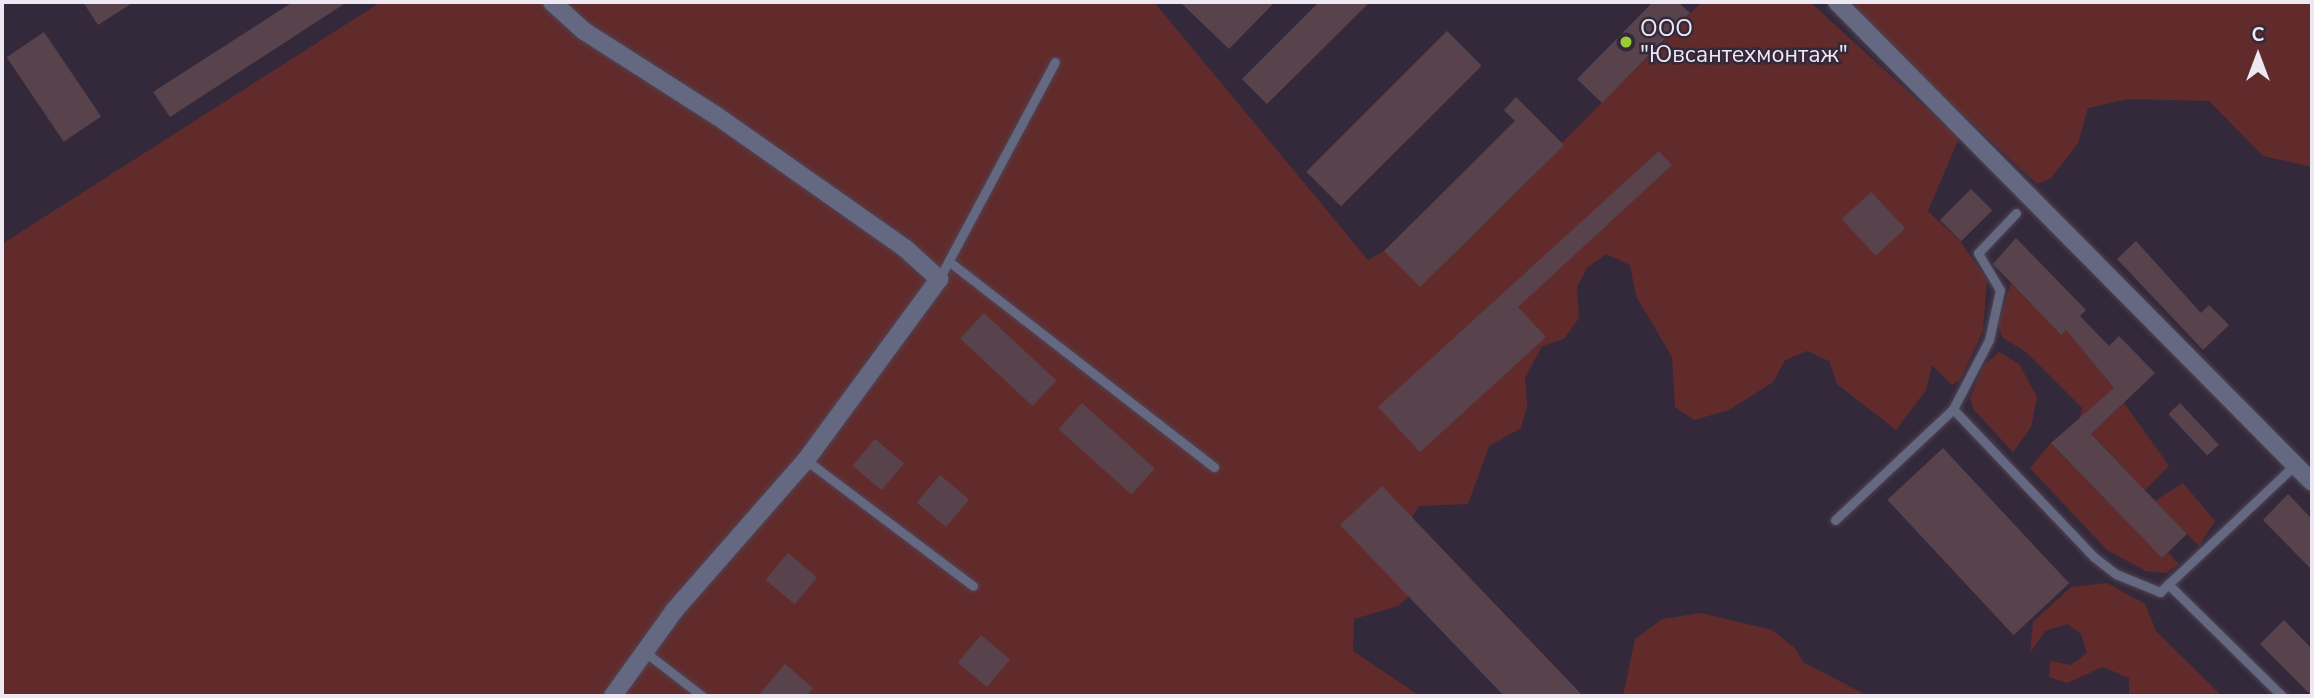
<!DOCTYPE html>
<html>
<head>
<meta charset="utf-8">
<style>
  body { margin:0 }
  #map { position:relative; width:2314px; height:698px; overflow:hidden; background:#34293a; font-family:"Nunito Sans",sans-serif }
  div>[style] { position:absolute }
  .green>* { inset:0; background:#622b2b }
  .building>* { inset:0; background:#58434d; transform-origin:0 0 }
  .roads { filter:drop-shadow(0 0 2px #4e4454) drop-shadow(0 0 2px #4e4454) }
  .lane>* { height:9px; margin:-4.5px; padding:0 4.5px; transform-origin:4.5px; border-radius:4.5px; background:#646880 }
  .street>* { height:18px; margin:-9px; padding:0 9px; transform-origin:9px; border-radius:9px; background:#646880 }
  .dots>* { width:19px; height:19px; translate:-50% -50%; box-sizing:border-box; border:4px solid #34293a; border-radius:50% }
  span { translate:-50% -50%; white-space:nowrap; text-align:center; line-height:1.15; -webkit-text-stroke:5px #34293a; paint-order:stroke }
  .poi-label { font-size:23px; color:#eee8f3 }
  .left { translate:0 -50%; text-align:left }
  .frame { position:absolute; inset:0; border:4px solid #eee8f3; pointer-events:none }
  .north { position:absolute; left:2223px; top:21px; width:70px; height:70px; -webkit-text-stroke:5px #34293a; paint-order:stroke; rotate:0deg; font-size:19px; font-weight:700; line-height:28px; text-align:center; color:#eee8f3 }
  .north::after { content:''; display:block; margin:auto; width:24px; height:32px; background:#eee8f3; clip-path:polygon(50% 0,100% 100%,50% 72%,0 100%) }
</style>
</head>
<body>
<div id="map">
  <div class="green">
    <i style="clip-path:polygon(381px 2px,1154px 2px,1368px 260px,1384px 251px,1419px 286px,1702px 2px,1810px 2px,1959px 138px,1928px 211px,1960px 241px,1987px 280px,1983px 331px,1960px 380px,1952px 385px,1932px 365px,1926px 390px,1896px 430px,1837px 384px,1829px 361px,1807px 351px,1785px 360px,1773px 382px,1729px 410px,1694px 420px,1675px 407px,1672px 357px,1636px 296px,1630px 265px,1606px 254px,1587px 268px,1577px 287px,1579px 318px,1564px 339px,1542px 346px,1525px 378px,1527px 406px,1521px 428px,1489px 446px,1468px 504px,1419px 506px,1412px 517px,1416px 590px,1398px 606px,1354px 619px,1353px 651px,1420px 696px,2px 696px,2px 244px)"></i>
    <i style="clip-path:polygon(1842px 2px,2312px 2px,2312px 167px,2263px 156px,2209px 101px,2128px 99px,2088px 108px,2078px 143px,2051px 178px,2037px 184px)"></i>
    <i style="clip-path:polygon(2011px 283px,2060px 334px,2066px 330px,2114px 388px,2079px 421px,2082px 408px,2026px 352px,2003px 338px,1998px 325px)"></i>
    <i style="clip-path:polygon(1999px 352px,2019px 364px,2037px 397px,2031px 427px,2013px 452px,1974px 410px,1970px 398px,1983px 366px)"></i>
    <i style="clip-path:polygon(2124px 403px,2169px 466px,2145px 490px,2091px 434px)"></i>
    <i style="clip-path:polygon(2051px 443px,2162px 558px,2168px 552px,2179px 564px,2166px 573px,2146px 571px,2107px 550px,2030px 468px)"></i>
    <i style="clip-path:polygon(2183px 483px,2215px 521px,2199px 546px,2155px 501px)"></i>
    <i style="clip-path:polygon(2107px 583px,2145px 604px,2156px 631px,2222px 696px,2129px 696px,2129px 678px,2103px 667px,2067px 683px,2049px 677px,2050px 661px,2071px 665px,2087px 653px,2081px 634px,2067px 624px,2045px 631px,2030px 653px,2033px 622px,2071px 587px)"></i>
    <i style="clip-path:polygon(1701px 613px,1772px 630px,1796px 649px,1803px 662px,1868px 696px,1623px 696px,1635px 639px,1662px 619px)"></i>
  </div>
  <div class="building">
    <i style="clip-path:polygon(83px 2px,134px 2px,98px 25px)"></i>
    <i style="clip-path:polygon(293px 2px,347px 2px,170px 117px,153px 92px)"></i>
    <i style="clip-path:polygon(1180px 2px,1275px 2px,1229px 49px)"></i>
    <i style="clip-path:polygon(1319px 2px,1370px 2px,1267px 104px,1242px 79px)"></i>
    <i style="clip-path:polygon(1653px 2px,1678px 2px,1690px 13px,1602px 103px,1577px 79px)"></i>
    <i style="left:1447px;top:31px;width:49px;height:199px;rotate:45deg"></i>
    <i style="left:44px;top:32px;width:102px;height:45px;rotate:56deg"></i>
    <i style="clip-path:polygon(1516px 97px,1564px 145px,1420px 287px,1384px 251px,1515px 121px,1504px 110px)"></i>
    <i style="clip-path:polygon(1659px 151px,1672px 165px,1518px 307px,1546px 337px,1420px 452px,1378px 407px)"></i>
    <i style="left:1971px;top:189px;width:30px;height:44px;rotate:45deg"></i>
    <i style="left:1871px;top:192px;width:50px;height:40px;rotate:47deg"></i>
    <i style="clip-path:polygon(2016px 238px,2086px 310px,2080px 316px,2109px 346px,2119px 336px,2155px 373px,2091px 434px,2187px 534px,2162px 558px,2051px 443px,2114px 388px,2066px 330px,2061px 335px,1993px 264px)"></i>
    <i style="clip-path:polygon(2136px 241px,2201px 313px,2209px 305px,2229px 325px,2203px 350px,2117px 259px)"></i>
    <i style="left:984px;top:313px;width:99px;height:35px;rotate:43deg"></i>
    <i style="left:1082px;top:403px;width:98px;height:35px;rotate:42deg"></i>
    <i style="left:2180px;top:403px;width:57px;height:16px;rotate:47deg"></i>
    <i style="left:875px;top:439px;width:38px;height:35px;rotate:40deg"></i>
    <i style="left:1943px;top:448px;width:185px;height:76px;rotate:47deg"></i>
    <i style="left:940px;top:475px;width:38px;height:36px;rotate:40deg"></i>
    <i style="clip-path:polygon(1382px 486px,1583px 696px,1504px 696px,1340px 525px)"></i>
    <i style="clip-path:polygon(2288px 494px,2312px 519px,2312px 570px,2263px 520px)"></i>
    <i style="left:788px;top:553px;width:38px;height:35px;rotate:40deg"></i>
    <i style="clip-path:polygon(2284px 620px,2312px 649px,2312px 696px,2260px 644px)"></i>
    <i style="left:981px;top:635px;width:38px;height:36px;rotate:40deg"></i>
    <i style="clip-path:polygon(785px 664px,813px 688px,807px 696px,758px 696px)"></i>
  </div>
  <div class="roads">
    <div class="lane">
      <i style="left:2016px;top:213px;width:55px;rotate:133.5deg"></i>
      <i style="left:1978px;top:253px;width:43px;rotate:59.3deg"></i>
      <i style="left:2000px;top:290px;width:51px;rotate:102.4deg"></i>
      <i style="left:1989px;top:340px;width:78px;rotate:117.6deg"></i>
      <i style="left:1953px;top:409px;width:204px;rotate:46.4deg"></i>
      <i style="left:2094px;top:557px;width:28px;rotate:38deg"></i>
      <i style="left:2116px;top:574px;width:48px;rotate:22.2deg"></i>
      <i style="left:2160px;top:592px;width:185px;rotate:-43.3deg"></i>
      <i style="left:951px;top:263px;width:333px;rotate:37.8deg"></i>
      <i style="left:939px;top:279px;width:246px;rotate:-61.9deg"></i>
      <i style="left:806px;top:460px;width:209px;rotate:37deg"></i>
      <i style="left:1835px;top:520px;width:162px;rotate:-43.2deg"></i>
      <i style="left:2168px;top:584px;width:160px;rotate:44.5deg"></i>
      <i style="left:645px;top:652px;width:72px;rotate:37.7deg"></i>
    </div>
    <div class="street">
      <i style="left:552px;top:2px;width:43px;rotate:42.2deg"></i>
      <i style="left:584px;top:31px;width:158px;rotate:32.6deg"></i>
      <i style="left:717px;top:116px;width:231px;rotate:35.1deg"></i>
      <i style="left:906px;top:249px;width:45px;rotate:42.3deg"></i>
      <i style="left:939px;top:279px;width:225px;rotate:126.3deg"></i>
      <i style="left:806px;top:460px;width:201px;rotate:131.2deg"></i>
      <i style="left:674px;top:611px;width:105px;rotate:125.7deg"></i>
      <i style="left:1837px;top:2px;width:675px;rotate:45.3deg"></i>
    </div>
  </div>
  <div class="dots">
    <i style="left:1626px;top:42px;background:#99cb36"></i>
  </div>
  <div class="poi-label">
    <span class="left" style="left:1640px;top:42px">ООО<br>"Ювсантехмонтаж"</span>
  </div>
  <div class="frame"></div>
  <div class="north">С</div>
</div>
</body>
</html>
